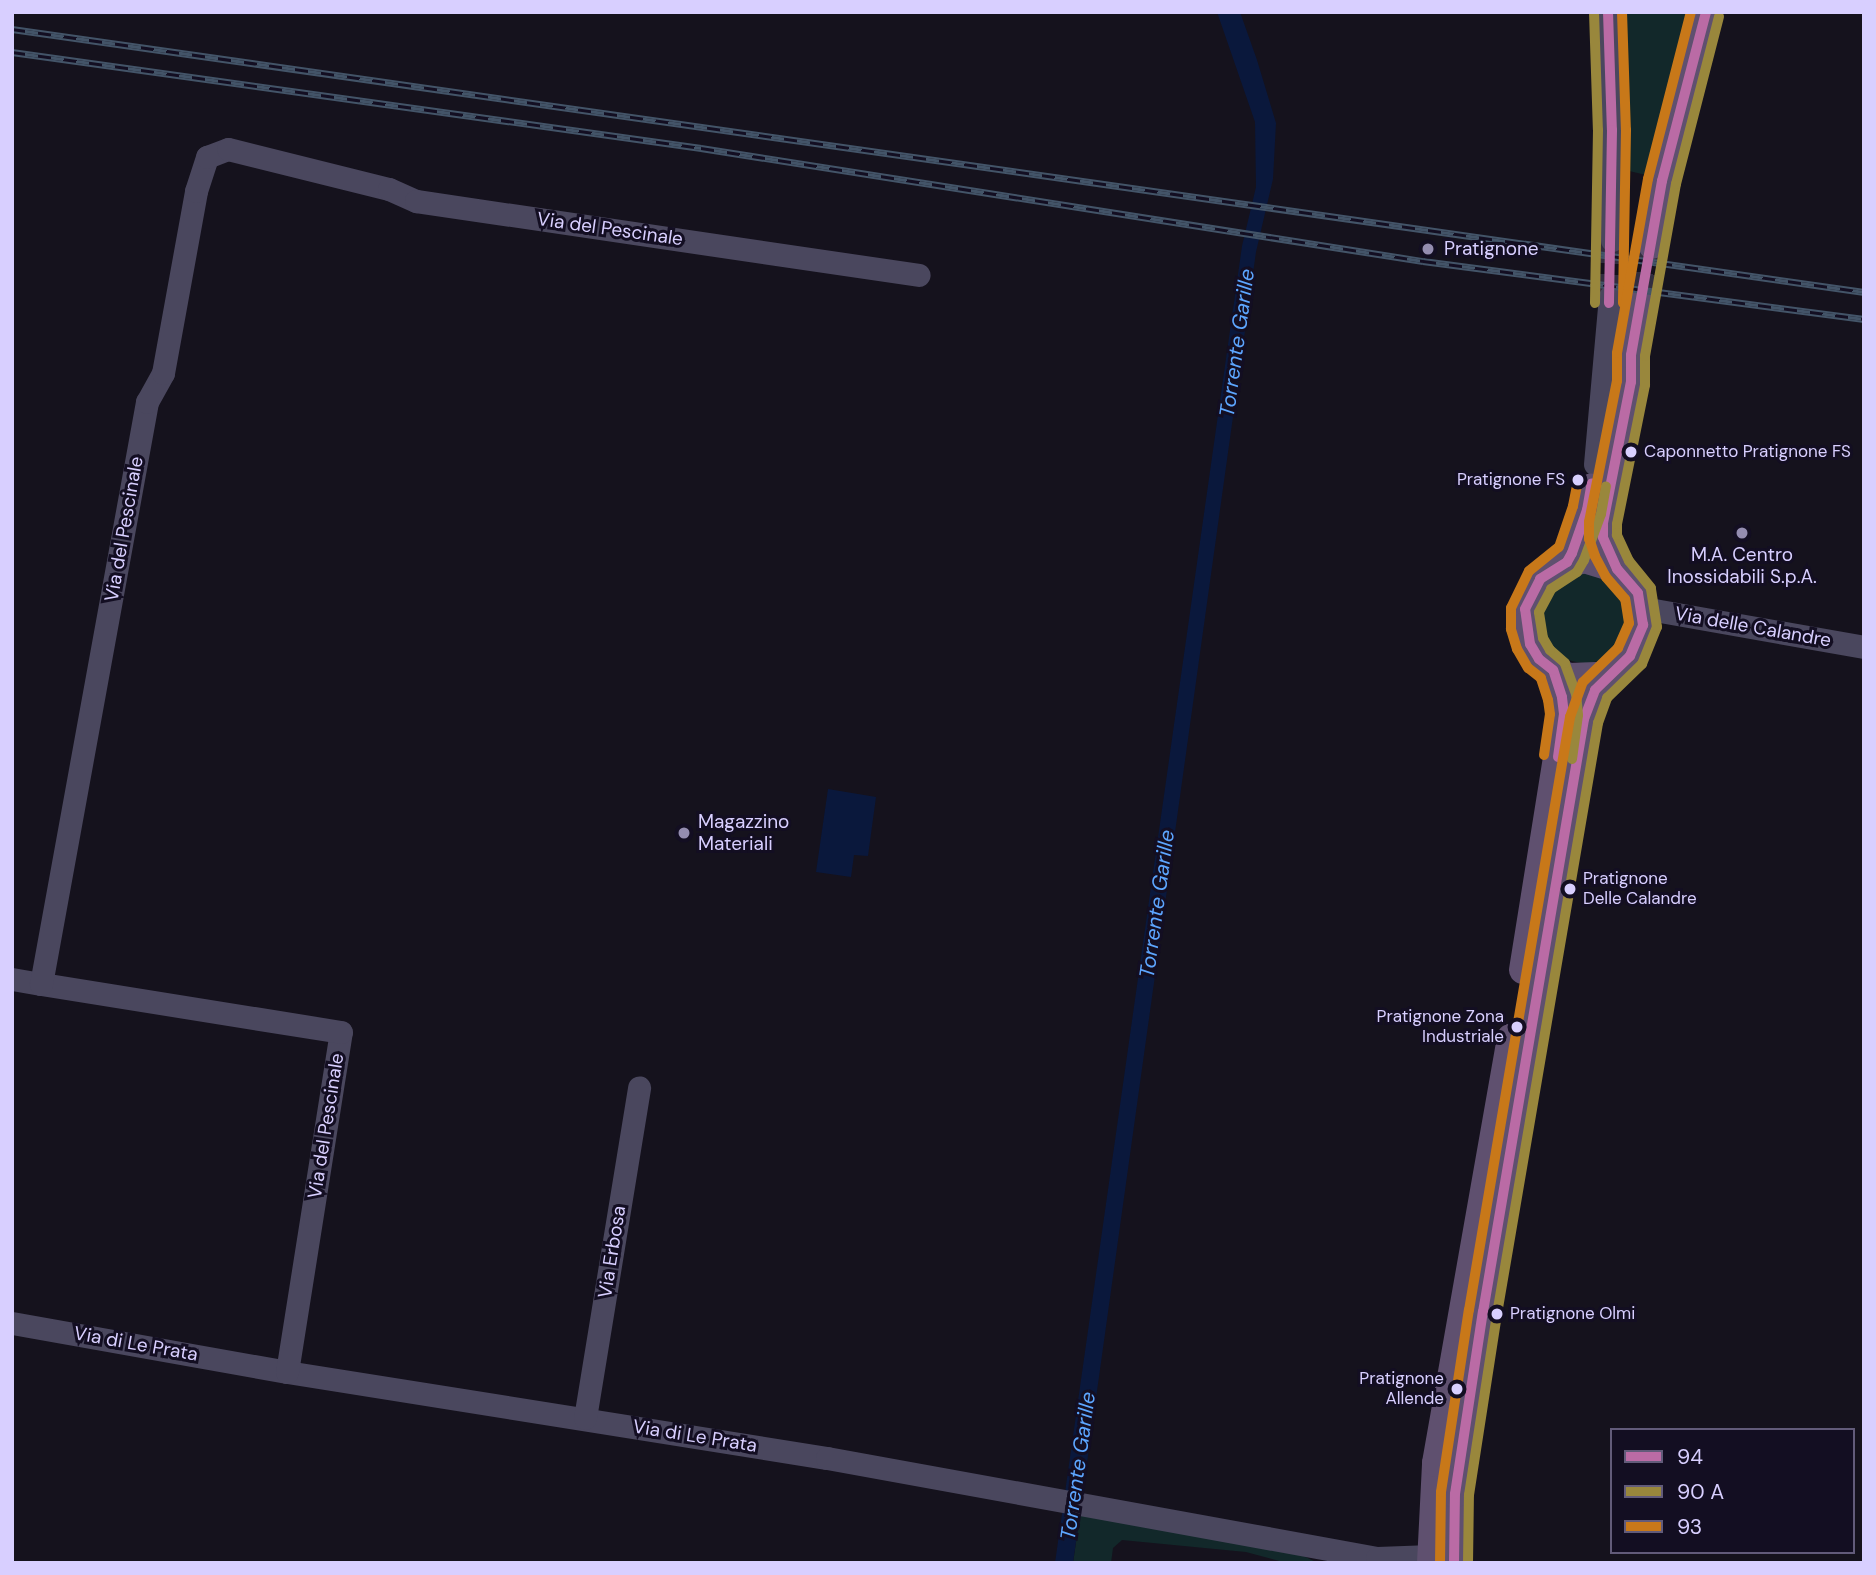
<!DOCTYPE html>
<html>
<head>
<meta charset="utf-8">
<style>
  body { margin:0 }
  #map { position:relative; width:1876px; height:1575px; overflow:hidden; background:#15121d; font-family:"DM Sans",sans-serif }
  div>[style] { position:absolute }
  .green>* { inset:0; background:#12282a }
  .round { border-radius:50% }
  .water>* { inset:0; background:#0a183c }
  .minor-tunnel>* { height:23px; margin-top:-11.5px; transform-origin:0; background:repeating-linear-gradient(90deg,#322e3f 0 23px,transparent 0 34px) }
  .major-tunnel>* { height:28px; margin-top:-14px; transform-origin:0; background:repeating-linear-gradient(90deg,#322e3f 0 28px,transparent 0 42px) }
  .minor>* { height:23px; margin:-11.5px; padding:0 11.5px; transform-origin:11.5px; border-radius:11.5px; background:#4a475e }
  .major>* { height:28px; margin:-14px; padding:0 14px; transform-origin:14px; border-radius:14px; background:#5f506f }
  .rail>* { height:7px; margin-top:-3.5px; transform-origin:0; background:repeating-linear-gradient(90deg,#130e22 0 13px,#435468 0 26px); box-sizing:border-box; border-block:2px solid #435468 }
  .bus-1>* { height:10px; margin:-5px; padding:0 5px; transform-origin:5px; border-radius:5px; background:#ba6ba5 }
  .bus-2>* { height:10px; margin:-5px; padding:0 5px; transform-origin:5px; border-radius:5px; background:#99873c }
  .bus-3>* { height:10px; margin:-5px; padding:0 5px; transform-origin:5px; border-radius:5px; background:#c87819 }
  .dots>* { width:19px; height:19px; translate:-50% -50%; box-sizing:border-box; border:4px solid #130e22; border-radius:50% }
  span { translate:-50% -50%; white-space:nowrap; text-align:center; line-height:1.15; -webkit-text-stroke:6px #130e22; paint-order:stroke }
  .bus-label { font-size:17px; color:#d8cfff }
  .left { translate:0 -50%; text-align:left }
  .right { translate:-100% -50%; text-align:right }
  .street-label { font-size:19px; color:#d8cfff }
  .poi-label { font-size:19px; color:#d8cfff }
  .water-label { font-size:21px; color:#5da6ff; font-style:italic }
  .frame { position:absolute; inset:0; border:14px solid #d8cfff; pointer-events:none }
  .legend { position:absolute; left:1610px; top:1428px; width:245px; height:126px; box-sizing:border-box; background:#130e22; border:2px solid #625b7a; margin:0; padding:9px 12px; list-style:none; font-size:21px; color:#d8cfff }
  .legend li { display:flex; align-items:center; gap:14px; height:35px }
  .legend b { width:35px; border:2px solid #625b7a }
</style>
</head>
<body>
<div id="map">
  <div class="green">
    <i style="clip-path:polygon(1622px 12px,1692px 12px,1665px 101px,1650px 176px,1621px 169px)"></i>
    <i class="round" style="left:1540px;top:573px;width:90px;height:90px"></i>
    <i style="clip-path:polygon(1080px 1515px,1287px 1548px,1318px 1563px,1287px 1563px,1246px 1552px,1122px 1540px,1113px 1548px,1111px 1563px,1073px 1563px)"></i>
  </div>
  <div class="water">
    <i style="clip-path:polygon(1217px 12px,1240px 12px,1257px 60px,1276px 123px,1273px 179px,1256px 252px,1073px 1563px,1055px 1563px,1242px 246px,1256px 187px,1255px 122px)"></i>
    <i style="clip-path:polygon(828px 789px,876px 797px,868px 856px,854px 855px,851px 877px,816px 872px)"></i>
  </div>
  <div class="minor-tunnel">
    <i style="left:1610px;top:297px;width:57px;rotate:-88deg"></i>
  </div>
  <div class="major-tunnel">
    <i style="left:1642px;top:301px;width:57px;rotate:-79.9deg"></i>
  </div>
  <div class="minor">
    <i style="left:1608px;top:12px;width:228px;rotate:89deg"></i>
    <i style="left:1595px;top:464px;width:168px;rotate:-84.9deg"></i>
    <i style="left:1643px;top:608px;width:224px;rotate:10deg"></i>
    <i style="left:12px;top:979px;width:29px;rotate:10deg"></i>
    <i style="left:12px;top:1323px;width:279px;rotate:10.1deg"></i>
    <i style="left:287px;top:1372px;width:547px;rotate:9.05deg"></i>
    <i style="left:827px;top:1458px;width:559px;rotate:10.3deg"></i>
    <i style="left:1377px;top:1558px;width:54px;rotate:-2.1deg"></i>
    <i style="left:287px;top:1372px;width:344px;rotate:-81deg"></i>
    <i style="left:341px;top:1032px;width:304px;rotate:-170.9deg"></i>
    <i style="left:41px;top:984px;width:592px;rotate:-79.68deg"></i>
    <i style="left:147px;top:402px;width:33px;rotate:-61deg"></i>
    <i style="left:163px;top:373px;width:185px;rotate:-79.7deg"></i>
    <i style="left:196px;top:191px;width:36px;rotate:-72deg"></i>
    <i style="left:207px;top:157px;width:22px;rotate:-21deg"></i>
    <i style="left:228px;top:149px;width:166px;rotate:14deg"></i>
    <i style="left:389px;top:189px;width:30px;rotate:24deg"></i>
    <i style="left:416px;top:201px;width:508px;rotate:8.37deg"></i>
    <i style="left:585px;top:1418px;width:335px;rotate:-80.7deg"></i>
  </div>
  <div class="major">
    <i style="left:1652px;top:245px;width:133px;rotate:-79.2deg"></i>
    <i style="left:1677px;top:114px;width:106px;rotate:-74.1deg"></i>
    <i style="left:1567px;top:562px;width:24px;rotate:-62deg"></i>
    <i style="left:1578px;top:541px;width:55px;rotate:-76.2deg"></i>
    <i style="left:1617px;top:569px;width:35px;rotate:-114deg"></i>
    <i style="left:1603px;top:537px;width:14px;rotate:-90deg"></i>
    <i style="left:1603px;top:523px;width:144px;rotate:-78.8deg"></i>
    <i style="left:1631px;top:382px;width:27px;rotate:-90deg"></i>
    <i style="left:1631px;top:355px;width:55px;rotate:-78.5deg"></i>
    <i style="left:1523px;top:970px;width:259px;rotate:-80.9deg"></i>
    <i style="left:1564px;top:714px;width:45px;rotate:-104deg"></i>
    <i style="left:1431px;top:1563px;width:100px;rotate:-87.1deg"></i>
    <i style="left:1436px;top:1463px;width:432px;rotate:-80deg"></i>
    <i style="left:1454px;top:1563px;width:69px;rotate:-89.2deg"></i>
    <i style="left:1455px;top:1494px;width:184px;rotate:-81.3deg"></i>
    <i style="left:1483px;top:1312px;width:602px;rotate:-80.33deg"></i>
    <i style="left:1584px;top:719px;width:31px;rotate:-69deg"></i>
    <i style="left:1595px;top:690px;width:49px;rotate:-44.2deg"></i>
    <i style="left:1630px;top:656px;width:34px;rotate:-67deg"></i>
    <i style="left:1643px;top:625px;width:32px;rotate:-99deg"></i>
    <i style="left:1638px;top:593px;width:32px;rotate:-131deg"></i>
    <i style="left:1617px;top:569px;width:34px;rotate:-163deg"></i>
    <i style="left:1584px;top:559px;width:34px;rotate:163deg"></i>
    <i style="left:1552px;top:569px;width:31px;rotate:132deg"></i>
    <i style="left:1531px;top:592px;width:18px;rotate:109deg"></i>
    <i style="left:1525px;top:609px;width:17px;rotate:90deg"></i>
    <i style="left:1525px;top:626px;width:19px;rotate:74deg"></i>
    <i style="left:1530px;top:644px;width:17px;rotate:59deg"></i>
    <i style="left:1539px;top:659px;width:18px;rotate:38deg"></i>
    <i style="left:1553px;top:670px;width:17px;rotate:24deg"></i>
    <i style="left:1569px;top:677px;width:34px;rotate:-2deg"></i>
    <i style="left:1603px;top:676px;width:17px;rotate:-28deg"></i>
  </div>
  <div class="rail">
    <i style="left:12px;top:29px;width:1871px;rotate:8.08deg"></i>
    <i style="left:12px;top:52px;width:696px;rotate:7.93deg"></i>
    <i style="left:701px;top:148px;width:731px;rotate:8.9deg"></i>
    <i style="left:1423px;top:261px;width:445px;rotate:7.5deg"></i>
  </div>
  <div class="bus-1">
    <i style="left:1608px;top:12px;width:118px;rotate:88.1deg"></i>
    <i style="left:1612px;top:130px;width:173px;rotate:91deg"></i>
    <i style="left:1558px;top:757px;width:43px;rotate:-82.1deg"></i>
    <i style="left:1564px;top:714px;width:17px;rotate:-97deg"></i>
    <i style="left:1562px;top:697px;width:28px;rotate:-108deg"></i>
    <i style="left:1553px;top:670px;width:18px;rotate:-142deg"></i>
    <i style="left:1539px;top:659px;width:17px;rotate:-121deg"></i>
    <i style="left:1530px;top:644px;width:35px;rotate:-98deg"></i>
    <i style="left:1525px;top:609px;width:34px;rotate:-63deg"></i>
    <i style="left:1540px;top:579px;width:32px;rotate:-32deg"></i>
    <i style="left:1567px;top:562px;width:10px;rotate:-61deg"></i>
    <i style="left:1572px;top:553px;width:46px;rotate:-70.8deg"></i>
    <i style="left:1587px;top:510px;width:27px;rotate:-80deg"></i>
    <i style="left:1454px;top:1563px;width:69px;rotate:-89.2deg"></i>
    <i style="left:1455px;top:1494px;width:184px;rotate:-81.3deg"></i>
    <i style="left:1483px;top:1312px;width:602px;rotate:-80.33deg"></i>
    <i style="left:1584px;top:719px;width:31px;rotate:-69deg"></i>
    <i style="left:1595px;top:690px;width:49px;rotate:-44.2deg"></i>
    <i style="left:1630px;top:656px;width:34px;rotate:-67deg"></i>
    <i style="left:1643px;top:625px;width:32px;rotate:-99deg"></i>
    <i style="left:1638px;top:593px;width:32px;rotate:-131deg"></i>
    <i style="left:1617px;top:569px;width:35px;rotate:-114deg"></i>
    <i style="left:1603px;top:537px;width:14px;rotate:-90deg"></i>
    <i style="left:1603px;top:523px;width:144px;rotate:-78.8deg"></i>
    <i style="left:1631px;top:382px;width:27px;rotate:-90deg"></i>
    <i style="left:1631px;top:355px;width:177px;rotate:-79.9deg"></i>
    <i style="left:1662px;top:181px;width:175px;rotate:-75.4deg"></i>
  </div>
  <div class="bus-2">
    <i style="left:1594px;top:12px;width:118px;rotate:88.1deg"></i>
    <i style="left:1598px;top:130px;width:173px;rotate:91deg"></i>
    <i style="left:1572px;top:759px;width:44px;rotate:-82.2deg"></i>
    <i style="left:1578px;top:715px;width:21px;rotate:-95deg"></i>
    <i style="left:1576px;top:694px;width:33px;rotate:-110deg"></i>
    <i style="left:1565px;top:663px;width:20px;rotate:-139deg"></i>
    <i style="left:1550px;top:650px;width:14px;rotate:-120deg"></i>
    <i style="left:1543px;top:638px;width:26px;rotate:-99deg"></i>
    <i style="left:1539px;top:612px;width:26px;rotate:-62deg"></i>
    <i style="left:1551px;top:589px;width:31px;rotate:-33deg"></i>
    <i style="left:1577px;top:572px;width:14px;rotate:-60deg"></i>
    <i style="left:1584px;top:560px;width:49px;rotate:-69.7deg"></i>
    <i style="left:1601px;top:514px;width:28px;rotate:-80deg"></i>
    <i style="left:1468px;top:1563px;width:68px;rotate:-89.2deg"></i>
    <i style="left:1469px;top:1495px;width:183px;rotate:-81.2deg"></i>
    <i style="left:1497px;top:1314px;width:600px;rotate:-80.3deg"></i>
    <i style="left:1598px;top:723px;width:27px;rotate:-70deg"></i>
    <i style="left:1607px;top:698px;width:49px;rotate:-44.2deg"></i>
    <i style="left:1642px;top:664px;width:40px;rotate:-68deg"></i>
    <i style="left:1657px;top:627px;width:39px;rotate:-99deg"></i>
    <i style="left:1651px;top:588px;width:35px;rotate:-129deg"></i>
    <i style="left:1629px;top:561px;width:29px;rotate:-115deg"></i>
    <i style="left:1617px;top:535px;width:11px;rotate:-90deg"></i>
    <i style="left:1617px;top:524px;width:142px;rotate:-78.6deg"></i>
    <i style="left:1645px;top:385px;width:29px;rotate:-90deg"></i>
    <i style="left:1645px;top:356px;width:175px;rotate:-79.8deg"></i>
    <i style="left:1676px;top:184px;width:173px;rotate:-75.6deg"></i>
  </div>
  <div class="bus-3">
    <i style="left:1622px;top:12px;width:118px;rotate:88.1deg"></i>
    <i style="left:1626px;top:130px;width:173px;rotate:91deg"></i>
    <i style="left:1544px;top:755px;width:41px;rotate:-81.7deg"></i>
    <i style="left:1550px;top:714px;width:14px;rotate:-98deg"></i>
    <i style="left:1548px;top:700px;width:23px;rotate:-108deg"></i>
    <i style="left:1541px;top:678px;width:16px;rotate:-142deg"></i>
    <i style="left:1528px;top:668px;width:22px;rotate:-120deg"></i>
    <i style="left:1517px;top:649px;width:21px;rotate:-107deg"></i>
    <i style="left:1511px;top:629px;width:21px;rotate:-90deg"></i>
    <i style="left:1511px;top:608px;width:41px;rotate:-64.1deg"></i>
    <i style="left:1529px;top:571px;width:38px;rotate:-39deg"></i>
    <i style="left:1559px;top:547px;width:43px;rotate:-71.1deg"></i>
    <i style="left:1573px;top:506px;width:26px;rotate:-79deg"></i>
    <i style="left:1440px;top:1563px;width:71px;rotate:-89.2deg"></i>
    <i style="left:1441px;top:1492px;width:184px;rotate:-81.3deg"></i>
    <i style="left:1469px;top:1310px;width:602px;rotate:-80.33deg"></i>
    <i style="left:1570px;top:717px;width:37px;rotate:-70deg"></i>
    <i style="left:1583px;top:682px;width:49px;rotate:-44.2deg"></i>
    <i style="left:1618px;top:648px;width:27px;rotate:-66deg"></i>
    <i style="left:1629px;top:623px;width:24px;rotate:-99deg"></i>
    <i style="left:1625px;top:599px;width:29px;rotate:-131deg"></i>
    <i style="left:1606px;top:577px;width:24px;rotate:-118deg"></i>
    <i style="left:1595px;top:556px;width:18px;rotate:-109deg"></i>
    <i style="left:1589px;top:539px;width:17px;rotate:-90deg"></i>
    <i style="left:1589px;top:522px;width:144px;rotate:-78.8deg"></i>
    <i style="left:1617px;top:381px;width:28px;rotate:-90deg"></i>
    <i style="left:1617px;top:353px;width:177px;rotate:-79.9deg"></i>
    <i style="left:1648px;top:179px;width:172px;rotate:-75.6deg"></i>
  </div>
  <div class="dots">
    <i style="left:1428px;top:249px;background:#948db0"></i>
    <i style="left:1631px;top:452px;background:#d8cfff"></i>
    <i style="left:1578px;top:480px;background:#d8cfff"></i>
    <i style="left:1742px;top:533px;background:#948db0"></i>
    <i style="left:684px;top:833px;background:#948db0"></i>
    <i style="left:1570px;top:889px;background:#d8cfff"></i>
    <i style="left:1517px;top:1027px;background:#d8cfff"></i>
    <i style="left:1497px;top:1314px;background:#d8cfff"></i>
    <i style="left:1457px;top:1389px;background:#d8cfff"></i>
  </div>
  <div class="bus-label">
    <span class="left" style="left:1644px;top:452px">Caponnetto Pratignone FS</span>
    <span class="right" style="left:1565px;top:480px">Pratignone FS</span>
    <span class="left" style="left:1583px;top:889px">Pratignone<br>Delle Calandre</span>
    <span class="right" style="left:1504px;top:1027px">Pratignone Zona<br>Industriale</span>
    <span class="left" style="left:1510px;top:1314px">Pratignone Olmi</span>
    <span class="right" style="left:1444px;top:1389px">Pratignone<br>Allende</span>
  </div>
  <div class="street-label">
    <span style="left:610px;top:229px;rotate:8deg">Via del Pescinale</span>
    <span style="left:124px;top:529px;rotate:-80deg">Via del Pescinale</span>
    <span style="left:1753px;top:627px;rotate:10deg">Via delle Calandre</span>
    <span style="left:326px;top:1126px;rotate:-81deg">Via del Pescinale</span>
    <span style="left:612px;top:1252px;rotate:-81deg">Via Erbosa</span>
    <span style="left:136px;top:1344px;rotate:10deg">Via di Le Prata</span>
    <span style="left:695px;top:1436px;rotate:9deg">Via di Le Prata</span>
  </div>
  <div class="poi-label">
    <span class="left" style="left:1444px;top:249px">Pratignone</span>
    <span style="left:1742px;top:566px">M.A. Centro<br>Inossidabili S.p.A.</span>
    <span class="left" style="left:698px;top:833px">Magazzino<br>Materiali</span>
  </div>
  <div class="water-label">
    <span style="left:1237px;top:343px;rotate:-82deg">Torrente Garille</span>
    <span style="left:1157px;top:904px;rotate:-82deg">Torrente Garille</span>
    <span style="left:1078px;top:1466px;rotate:-82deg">Torrente Garille</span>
  </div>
  <div class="frame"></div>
  <ul class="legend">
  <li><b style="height:9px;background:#ba6ba5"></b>94</li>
  <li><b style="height:9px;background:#99873c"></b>90 A</li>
  <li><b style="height:9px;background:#c87819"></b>93</li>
  </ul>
</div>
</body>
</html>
